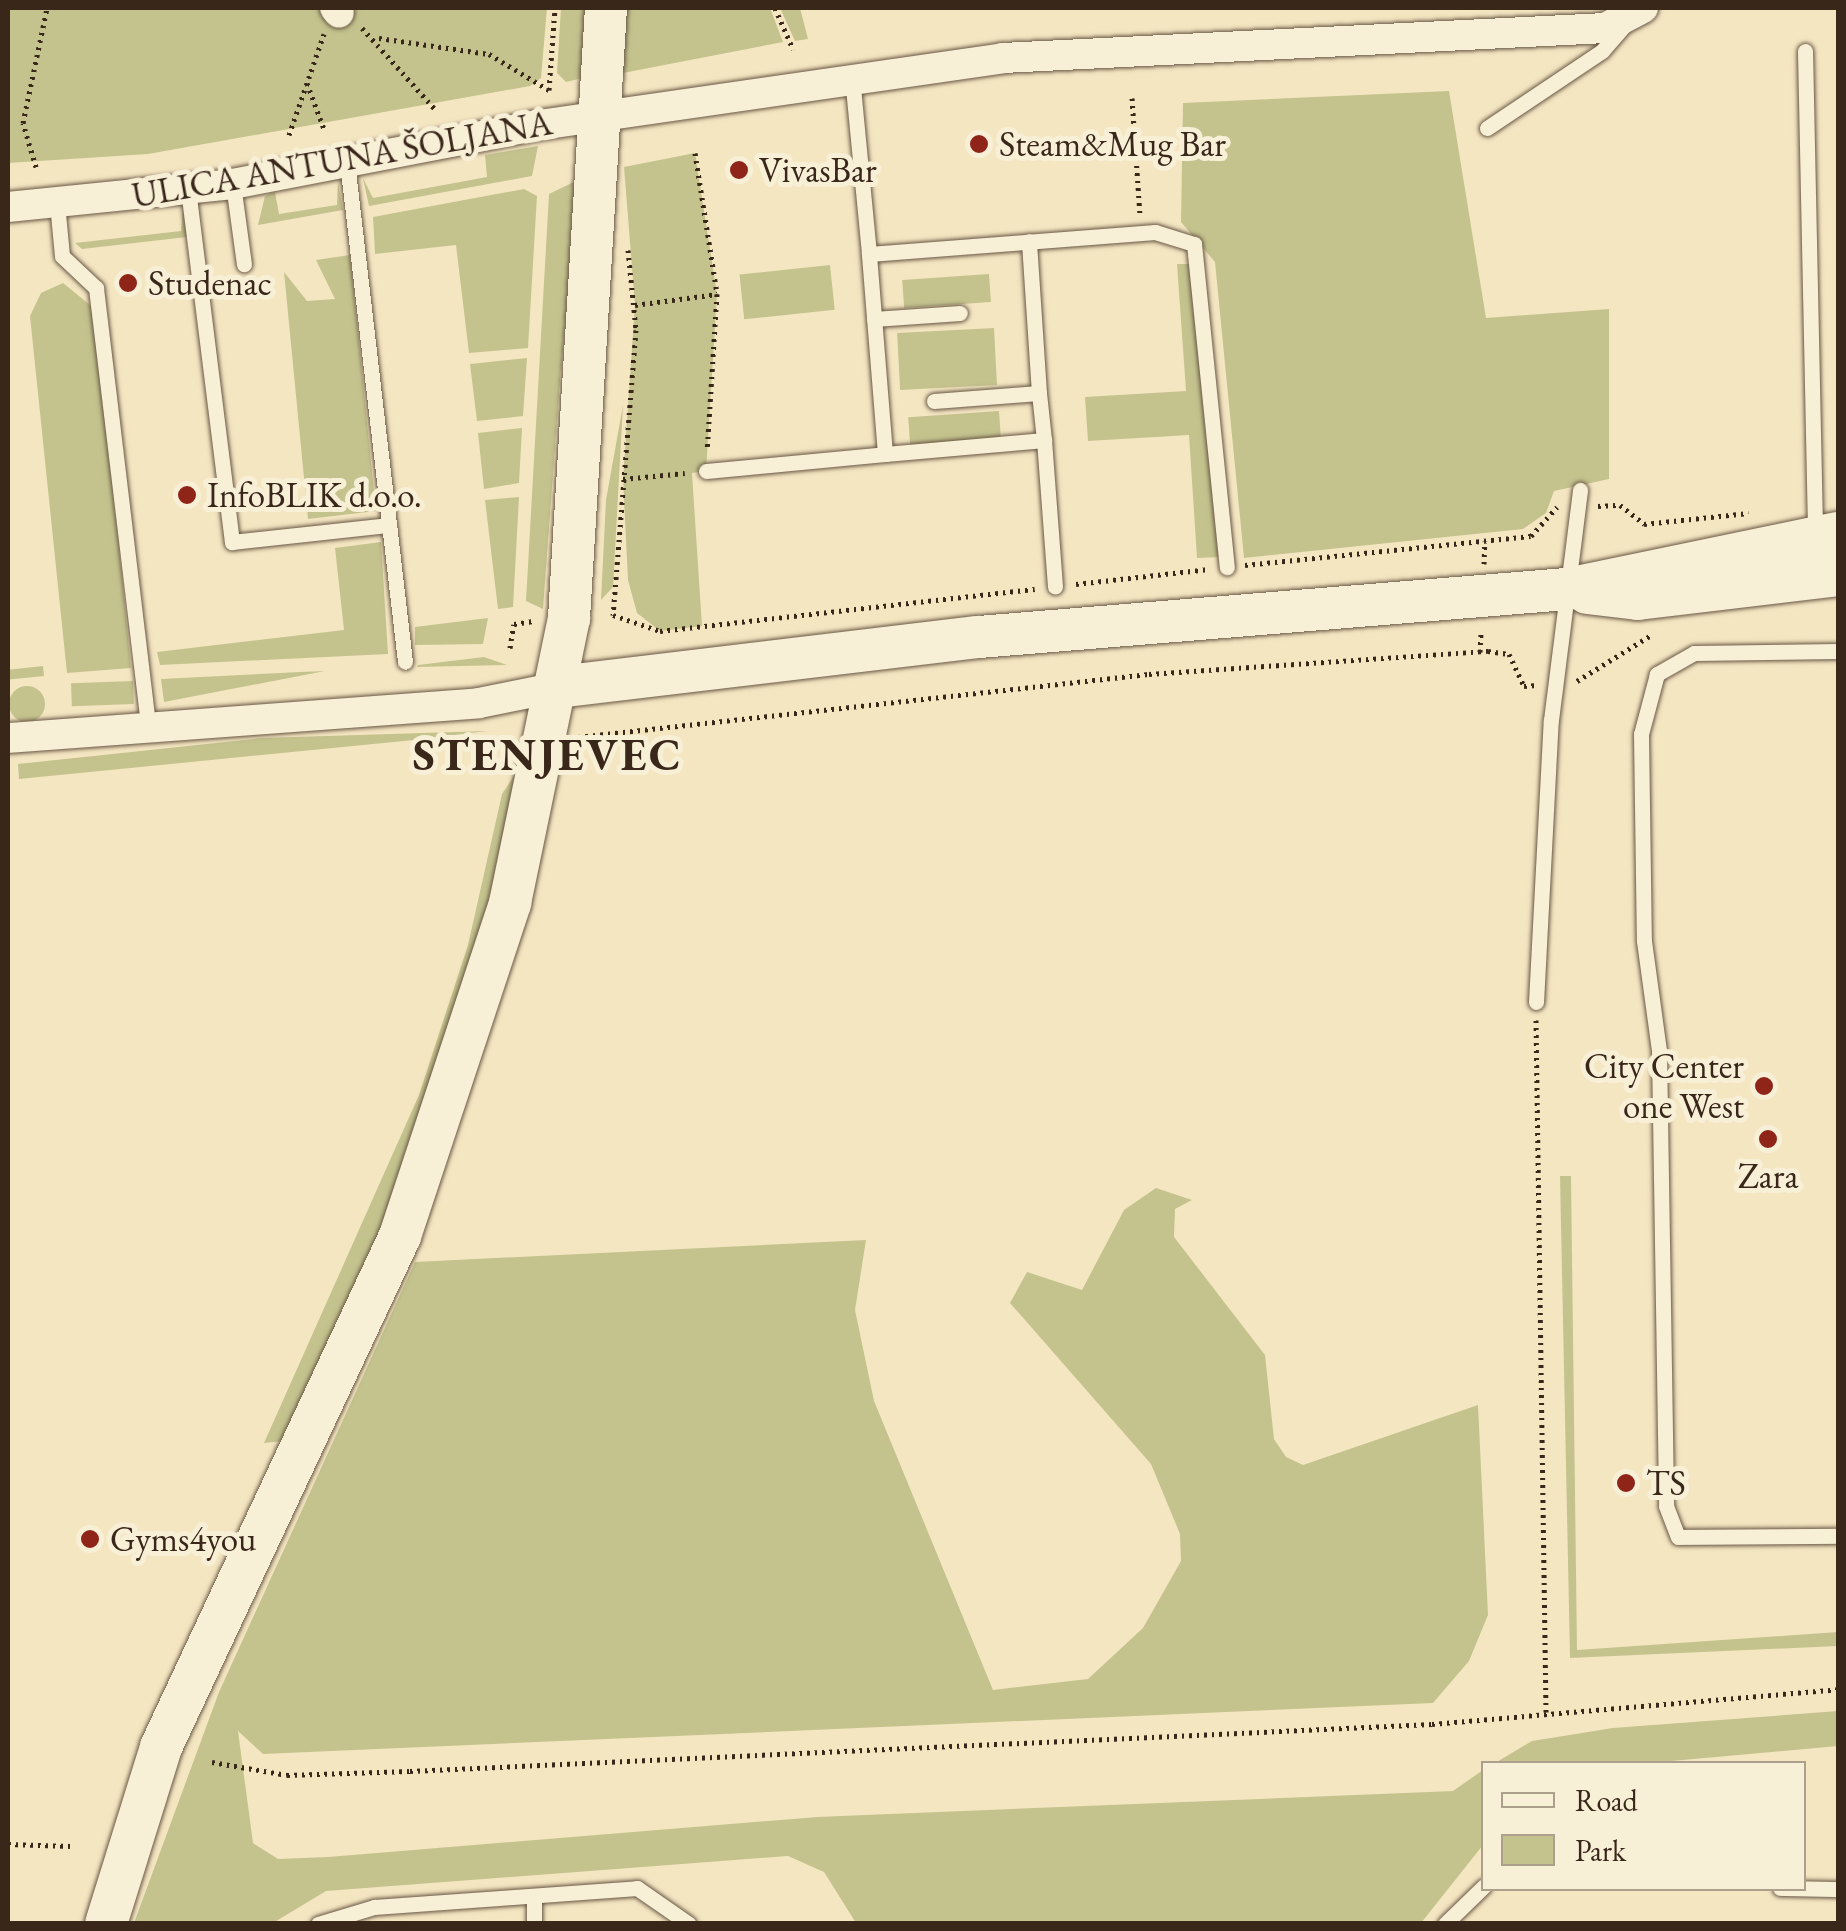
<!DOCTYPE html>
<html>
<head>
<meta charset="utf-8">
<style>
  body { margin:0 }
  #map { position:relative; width:1846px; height:1931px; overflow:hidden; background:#f5e6c2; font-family:"EB Garamond",serif }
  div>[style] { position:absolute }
  .green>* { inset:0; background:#c4c38e; transform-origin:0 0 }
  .round { border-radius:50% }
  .path>* { height:5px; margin-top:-2.5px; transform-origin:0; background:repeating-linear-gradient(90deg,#39271a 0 2.5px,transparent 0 7.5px) }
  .roads { filter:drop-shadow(0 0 2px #685744) drop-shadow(0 0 2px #685744) }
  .lane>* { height:15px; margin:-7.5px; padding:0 7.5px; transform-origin:7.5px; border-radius:7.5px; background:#f8efd7 }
  .street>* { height:30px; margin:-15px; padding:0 15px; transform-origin:15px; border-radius:15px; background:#f8efd7 }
  .secondary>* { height:42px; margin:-21px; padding:0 21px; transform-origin:21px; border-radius:21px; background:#f8efd7 }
  .dots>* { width:28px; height:28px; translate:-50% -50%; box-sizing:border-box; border:5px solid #f8efd7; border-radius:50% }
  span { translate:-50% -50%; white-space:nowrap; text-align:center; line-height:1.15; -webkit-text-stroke:10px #f8efd7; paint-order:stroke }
  .poi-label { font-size:35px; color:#39271a }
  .left { translate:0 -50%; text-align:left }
  .right { translate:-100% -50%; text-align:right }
  .street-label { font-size:35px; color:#39271a }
  .district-label { font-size:45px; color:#39271a; font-weight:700; letter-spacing:2.5px }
  .frame { position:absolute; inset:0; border:10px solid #39271a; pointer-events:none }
  .legend { position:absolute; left:1481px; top:1761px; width:325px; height:130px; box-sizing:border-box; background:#f8efd7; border:2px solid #ac9f8b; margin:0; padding:12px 18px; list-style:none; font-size:30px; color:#39271a }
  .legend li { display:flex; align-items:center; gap:20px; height:50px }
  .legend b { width:50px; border:2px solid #ac9f8b }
</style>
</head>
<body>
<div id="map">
  <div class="green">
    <i style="clip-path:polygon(8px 8px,547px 8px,541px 78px,530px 86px,148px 154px,8px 163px)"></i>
    <i style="clip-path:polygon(561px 8px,591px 8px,587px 77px,566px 82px,557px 73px)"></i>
    <i style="clip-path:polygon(622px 8px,770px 8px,783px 42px,623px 73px)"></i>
    <i style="clip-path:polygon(780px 8px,800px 8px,808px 39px,795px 41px)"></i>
    <i style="clip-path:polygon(1449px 91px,1486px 318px,1609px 309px,1609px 479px,1554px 491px,1546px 513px,1523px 529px,1244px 558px,1215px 262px,1181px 222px,1183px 103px)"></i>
    <i style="clip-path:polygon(538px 146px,532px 176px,369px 206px,363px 178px,373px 198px,487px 177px,485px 155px)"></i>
    <i style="clip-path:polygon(695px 153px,717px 294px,706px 471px,692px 473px,702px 626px,660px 631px,637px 613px,628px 580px,623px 479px,635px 305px,624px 167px)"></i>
    <i style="clip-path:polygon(580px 179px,560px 379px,543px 609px,526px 601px,549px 194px)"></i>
    <i style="clip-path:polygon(338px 182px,343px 210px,258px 225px,265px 196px,275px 192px,279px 214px,337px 205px)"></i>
    <i style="clip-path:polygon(524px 189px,537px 196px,528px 348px,469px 353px,456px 245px,375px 254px,373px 217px)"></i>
    <i style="clip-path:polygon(183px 209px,187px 237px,82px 249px,75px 243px,181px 231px)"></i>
    <i style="clip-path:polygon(350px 255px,376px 511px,308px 519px,284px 272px,307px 301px,335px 299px,316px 260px)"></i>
    <i style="clip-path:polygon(1177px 264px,1204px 264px,1221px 557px,1197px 558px,1189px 435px,1088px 441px,1085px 397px,1186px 391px)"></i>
    <i style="left:830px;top:265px;width:45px;height:91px;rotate:84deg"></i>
    <i style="left:989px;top:274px;width:28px;height:87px;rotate:86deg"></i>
    <i style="clip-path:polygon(63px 283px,95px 309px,131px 668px,67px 673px,30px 316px,41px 293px)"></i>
    <i style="left:994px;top:328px;width:57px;height:97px;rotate:87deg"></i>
    <i style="clip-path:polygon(527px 358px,523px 416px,477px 421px,470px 364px)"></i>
    <i style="clip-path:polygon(623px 405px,613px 587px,601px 600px,606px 500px)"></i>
    <i style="left:999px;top:411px;width:29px;height:91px;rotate:86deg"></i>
    <i style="clip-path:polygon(522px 428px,519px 483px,484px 489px,478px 433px)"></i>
    <i style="clip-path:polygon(519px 497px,513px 607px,498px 609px,485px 500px)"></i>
    <i style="clip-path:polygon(381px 542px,388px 654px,160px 665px,157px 652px,344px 630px,335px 548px)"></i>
    <i style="clip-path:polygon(488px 618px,483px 644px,415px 645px,415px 627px)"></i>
    <i style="clip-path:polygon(484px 657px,507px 665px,417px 667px,418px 665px)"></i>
    <i style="left:43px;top:666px;width:10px;height:35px;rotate:84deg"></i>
    <i style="clip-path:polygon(325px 671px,164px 702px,161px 679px,300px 672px)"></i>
    <i style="left:133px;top:681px;width:23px;height:62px;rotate:88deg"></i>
    <i class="round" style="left:9px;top:686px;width:36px;height:36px"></i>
    <i style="clip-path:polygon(487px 731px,414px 740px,19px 779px,18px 764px,262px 738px)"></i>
    <i style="clip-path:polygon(516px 773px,486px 925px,386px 1224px,283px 1441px,264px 1443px,419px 1095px,468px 945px,502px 794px)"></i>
    <i style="clip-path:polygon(1560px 1176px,1571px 1176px,1577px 1650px,1838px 1632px,1838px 1646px,1570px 1658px)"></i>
    <i style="clip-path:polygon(1156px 1188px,1192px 1200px,1175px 1209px,1174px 1237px,1265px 1355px,1274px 1439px,1286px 1457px,1303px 1465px,1478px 1405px,1488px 1615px,1469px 1661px,1433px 1703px,263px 1754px,238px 1731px,253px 1843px,278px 1859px,328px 1857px,817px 1817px,1453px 1791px,1483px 1770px,1483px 1845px,1421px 1923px,856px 1923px,824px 1872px,788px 1856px,326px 1891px,273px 1923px,134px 1923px,219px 1692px,415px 1262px,866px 1240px,855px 1310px,874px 1401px,993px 1690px,1088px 1679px,1143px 1628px,1181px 1561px,1180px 1534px,1151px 1464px,1010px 1303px,1027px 1272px,1082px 1290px,1124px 1210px)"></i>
    <i style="clip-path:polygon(1838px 1711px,1838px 1746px,1649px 1763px,1495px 1763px,1532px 1741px,1613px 1728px)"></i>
  </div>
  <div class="path">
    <i style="left:775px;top:8px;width:45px;rotate:66.3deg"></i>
    <i style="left:362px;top:28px;width:108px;rotate:48deg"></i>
    <i style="left:379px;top:38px;width:111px;rotate:8.3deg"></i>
    <i style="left:489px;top:54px;width:70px;rotate:31deg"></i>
    <i style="left:307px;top:83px;width:49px;rotate:69.7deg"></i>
    <i style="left:549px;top:90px;width:82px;rotate:-85.8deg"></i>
    <i style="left:1132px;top:98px;width:117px;rotate:86.1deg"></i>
    <i style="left:289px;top:135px;width:107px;rotate:-70.9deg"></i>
    <i style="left:695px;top:153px;width:143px;rotate:81.1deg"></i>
    <i style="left:717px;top:294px;width:157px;rotate:93.6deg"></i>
    <i style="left:36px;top:167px;width:46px;rotate:-106.5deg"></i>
    <i style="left:23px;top:123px;width:117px;rotate:-78.2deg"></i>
    <i style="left:628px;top:250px;width:80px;rotate:84.3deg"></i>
    <i style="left:636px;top:330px;width:286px;rotate:94.6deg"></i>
    <i style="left:613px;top:615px;width:50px;rotate:18.8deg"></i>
    <i style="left:660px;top:631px;width:377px;rotate:-6.4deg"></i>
    <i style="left:635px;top:305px;width:83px;rotate:-7.6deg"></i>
    <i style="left:623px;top:479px;width:62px;rotate:-5.5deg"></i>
    <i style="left:1598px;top:506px;width:22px;rotate:-3deg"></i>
    <i style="left:1620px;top:505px;width:31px;rotate:38deg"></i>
    <i style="left:1644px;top:524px;width:105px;rotate:-6deg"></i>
    <i style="left:1484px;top:564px;width:23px;rotate:-88deg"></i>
    <i style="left:1245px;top:565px;width:287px;rotate:-5.8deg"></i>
    <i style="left:1531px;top:536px;width:39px;rotate:-48deg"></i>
    <i style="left:1076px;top:584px;width:134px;rotate:-6.4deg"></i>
    <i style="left:510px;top:648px;width:24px;rotate:-81deg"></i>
    <i style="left:514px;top:624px;width:18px;rotate:-9deg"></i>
    <i style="left:1480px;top:652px;width:22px;rotate:-87deg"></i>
    <i style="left:1577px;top:681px;width:89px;rotate:-31.7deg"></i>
    <i style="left:578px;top:737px;width:574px;rotate:-6.3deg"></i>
    <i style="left:1149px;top:674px;width:340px;rotate:-3.9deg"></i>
    <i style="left:1488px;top:651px;width:21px;rotate:8deg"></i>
    <i style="left:1509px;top:654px;width:35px;rotate:65deg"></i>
    <i style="left:1524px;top:686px;width:13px;rotate:-4deg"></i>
    <i style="left:1536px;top:1020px;width:692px;rotate:89.17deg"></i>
    <i style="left:212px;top:1762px;width:76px;rotate:9.8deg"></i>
    <i style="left:287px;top:1775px;width:123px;rotate:-1.9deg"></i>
    <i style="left:410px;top:1771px;width:1023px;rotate:-2.63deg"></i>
    <i style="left:1432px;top:1724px;width:408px;rotate:-4.9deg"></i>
    <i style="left:8px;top:1844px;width:62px;rotate:1.8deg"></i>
  </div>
  <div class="roads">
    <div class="lane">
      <i style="left:1805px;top:51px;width:485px;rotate:88.8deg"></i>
      <i style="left:852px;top:77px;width:178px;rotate:84.5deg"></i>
      <i style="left:869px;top:254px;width:287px;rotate:-4.4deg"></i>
      <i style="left:1155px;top:232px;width:41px;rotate:17.1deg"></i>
      <i style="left:1194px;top:244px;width:325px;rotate:84.2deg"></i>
      <i style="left:1487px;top:128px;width:138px;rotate:-33.8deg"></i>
      <i style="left:1602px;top:51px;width:35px;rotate:-49deg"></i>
      <i style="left:347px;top:162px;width:503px;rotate:83.38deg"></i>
      <i style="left:233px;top:184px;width:81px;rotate:82.2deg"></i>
      <i style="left:188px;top:189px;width:356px;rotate:82.9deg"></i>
      <i style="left:232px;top:542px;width:158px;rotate:-6.2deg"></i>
      <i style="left:57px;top:203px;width:53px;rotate:84.6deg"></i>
      <i style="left:62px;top:256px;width:47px;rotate:43.3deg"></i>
      <i style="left:96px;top:288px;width:440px;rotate:83.2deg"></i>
      <i style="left:874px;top:319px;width:86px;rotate:-4deg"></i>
      <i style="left:1039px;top:393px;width:47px;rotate:83.9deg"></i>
      <i style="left:934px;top:401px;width:105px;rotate:-4.4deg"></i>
      <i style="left:1039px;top:393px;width:152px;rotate:-93.8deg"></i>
      <i style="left:885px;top:454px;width:160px;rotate:-5deg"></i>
      <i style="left:1044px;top:440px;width:147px;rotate:85.7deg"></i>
      <i style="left:706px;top:471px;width:180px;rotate:-5.4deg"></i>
      <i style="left:885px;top:454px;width:201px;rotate:-94.6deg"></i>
      <i style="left:1838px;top:651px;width:144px;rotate:179.2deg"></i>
      <i style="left:1694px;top:653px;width:43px;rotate:150.4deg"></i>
      <i style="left:1657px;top:674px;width:62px;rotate:104.9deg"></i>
      <i style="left:1641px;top:734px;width:207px;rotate:89.2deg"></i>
      <i style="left:1644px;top:941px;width:111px;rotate:82.2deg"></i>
      <i style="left:1659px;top:1051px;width:455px;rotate:89.1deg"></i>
      <i style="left:1666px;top:1506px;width:33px;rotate:69deg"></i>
      <i style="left:1678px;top:1537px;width:160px;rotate:-0.4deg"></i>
      <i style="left:1536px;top:1002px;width:282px;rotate:-87deg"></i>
      <i style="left:1551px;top:720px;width:232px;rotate:-82.8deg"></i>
      <i style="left:1780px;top:1888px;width:58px;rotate:1deg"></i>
      <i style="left:318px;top:1924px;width:59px;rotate:-16.9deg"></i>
      <i style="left:374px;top:1907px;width:264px;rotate:-4.1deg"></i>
      <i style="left:637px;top:1888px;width:63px;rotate:34.7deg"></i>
      <i style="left:534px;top:1924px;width:28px;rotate:-90deg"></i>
      <i style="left:1445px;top:1924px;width:54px;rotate:-44.3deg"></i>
    </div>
    <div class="street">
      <i style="left:335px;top:8px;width:6px;rotate:51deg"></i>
      <i style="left:8px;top:207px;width:226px;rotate:-5.8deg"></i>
      <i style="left:233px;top:184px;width:306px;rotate:-10.9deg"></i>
      <i style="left:533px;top:126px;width:475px;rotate:-8.2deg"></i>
      <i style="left:1003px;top:58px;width:603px;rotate:-2.85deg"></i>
      <i style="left:1605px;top:28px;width:43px;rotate:-27.8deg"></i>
      <i style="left:8px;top:738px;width:472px;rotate:-4.2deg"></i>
      <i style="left:479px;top:703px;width:81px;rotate:-11.4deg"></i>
    </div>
    <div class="secondary">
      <i style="left:1587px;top:593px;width:51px;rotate:6.7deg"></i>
      <i style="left:1638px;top:599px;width:201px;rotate:-6.8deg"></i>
      <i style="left:558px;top:687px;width:424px;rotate:-6.8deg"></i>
      <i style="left:979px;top:637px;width:590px;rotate:-4.67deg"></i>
      <i style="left:1567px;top:589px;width:277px;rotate:-11.7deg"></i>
      <i style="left:106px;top:1924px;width:185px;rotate:-72.7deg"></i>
      <i style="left:161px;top:1747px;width:564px;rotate:-64.93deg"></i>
      <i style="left:400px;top:1236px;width:351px;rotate:-71.7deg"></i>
      <i style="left:510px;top:903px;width:291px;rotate:-78.3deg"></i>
      <i style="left:569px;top:618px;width:611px;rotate:-86.53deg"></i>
    </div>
  </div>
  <div class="dots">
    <i style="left:979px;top:144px;background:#8f2418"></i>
    <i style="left:739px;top:170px;background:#8f2418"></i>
    <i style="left:128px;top:283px;background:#8f2418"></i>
    <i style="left:187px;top:495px;background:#8f2418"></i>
    <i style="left:1764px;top:1086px;background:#8f2418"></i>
    <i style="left:1768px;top:1139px;background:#8f2418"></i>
    <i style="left:1626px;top:1483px;background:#8f2418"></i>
    <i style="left:90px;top:1539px;background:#8f2418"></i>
  </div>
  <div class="poi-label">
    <span class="left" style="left:999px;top:144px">Steam&amp;Mug Bar</span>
    <span class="left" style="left:759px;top:170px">VivasBar</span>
    <span class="left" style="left:148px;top:283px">Studenac</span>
    <span class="left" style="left:207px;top:495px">InfoBLIK d.o.o.</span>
    <span class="right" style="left:1744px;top:1086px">City Center<br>one West</span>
    <span style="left:1768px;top:1176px">Zara</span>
    <span class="left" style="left:1646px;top:1483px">TS</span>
    <span class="left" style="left:110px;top:1539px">Gyms4you</span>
  </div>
  <div class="street-label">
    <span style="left:342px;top:159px;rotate:-10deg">ULICA ANTUNA ŠOLJANA</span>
  </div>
  <div class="district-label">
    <span style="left:548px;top:755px">STENJEVEC</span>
  </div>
  <div class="frame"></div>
  <ul class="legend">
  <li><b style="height:12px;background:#f8efd7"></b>Road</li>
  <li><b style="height:28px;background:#c4c38e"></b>Park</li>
  </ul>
</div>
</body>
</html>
